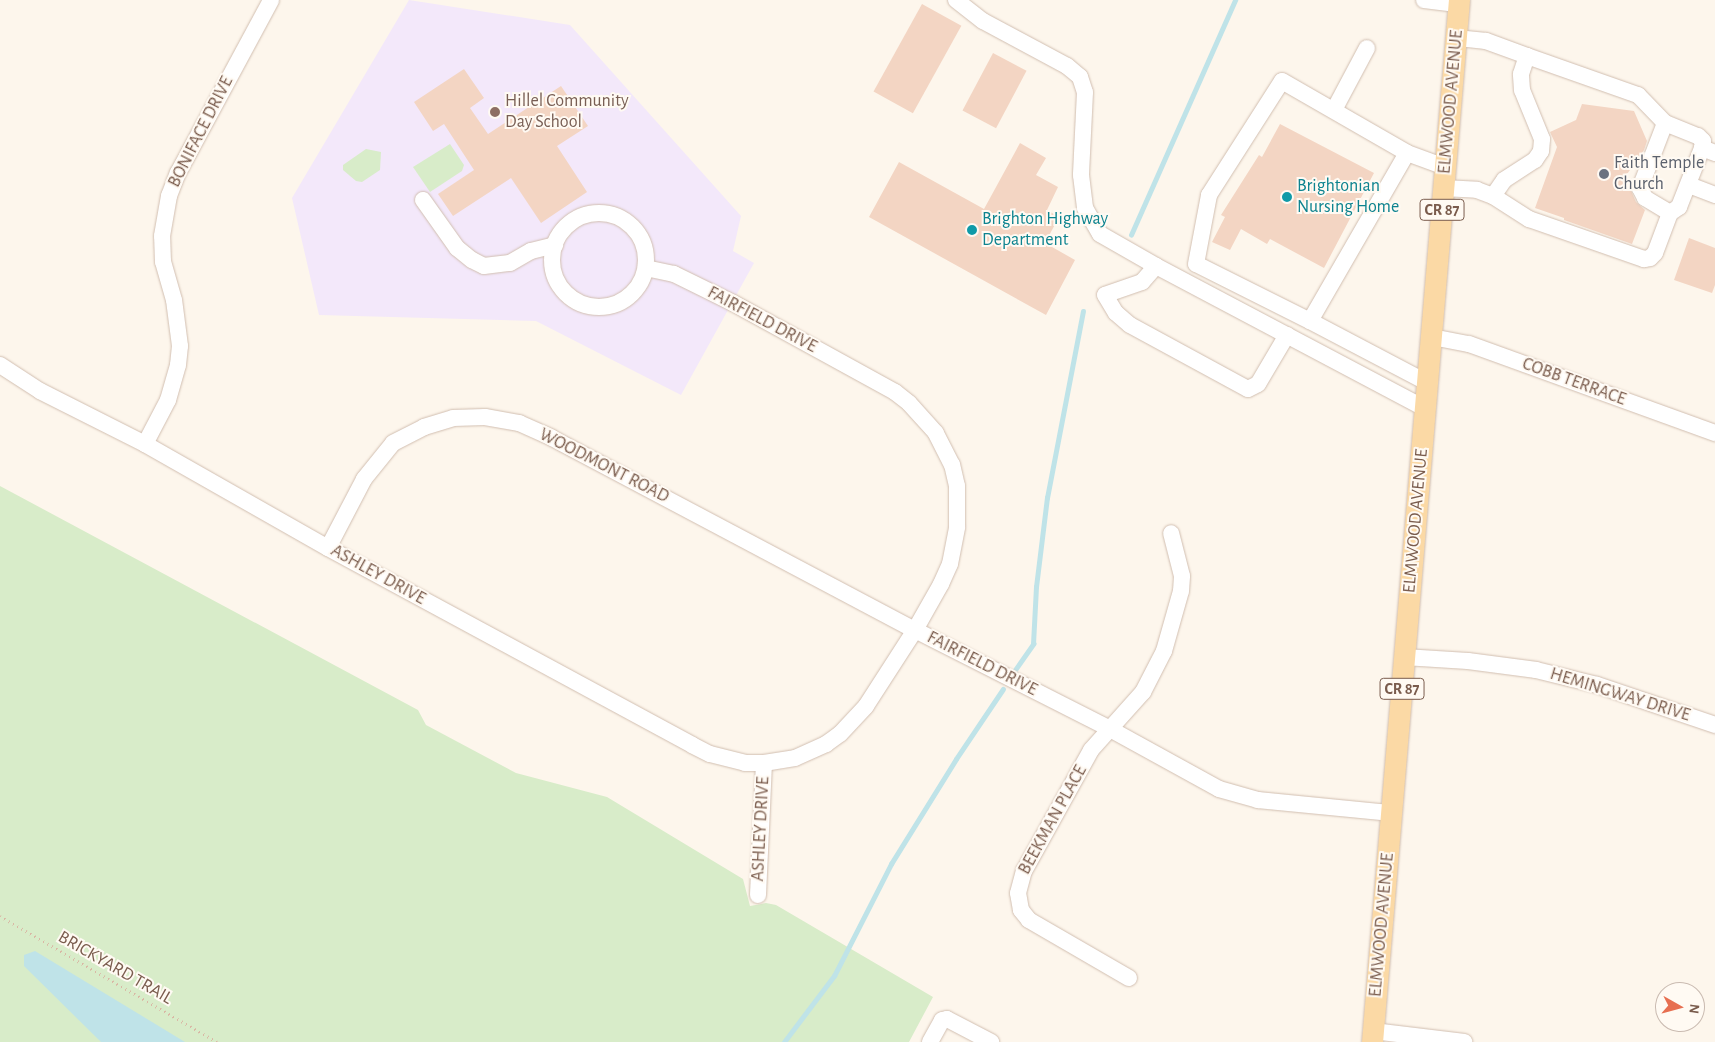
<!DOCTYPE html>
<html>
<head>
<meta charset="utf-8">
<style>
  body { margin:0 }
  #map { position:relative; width:1715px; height:1042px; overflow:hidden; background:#fdf6ec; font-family:"Alegreya Sans",sans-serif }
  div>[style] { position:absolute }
  .education>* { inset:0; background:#f3e8fa }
  .green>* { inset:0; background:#d8ecc9 }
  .water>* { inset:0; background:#bfe3e8 }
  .stream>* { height:4.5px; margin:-2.25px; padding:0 2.25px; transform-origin:2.25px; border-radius:2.25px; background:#bfe3e8 }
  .building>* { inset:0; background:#f3d5c3; transform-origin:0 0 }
  .path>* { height:2.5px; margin-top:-1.25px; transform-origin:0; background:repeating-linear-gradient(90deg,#d9b8a5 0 1px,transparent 0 5px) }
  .roads { filter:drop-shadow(0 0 1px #d1beb0) drop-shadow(0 0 1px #d1beb0) }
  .minor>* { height:16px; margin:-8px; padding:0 8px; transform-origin:8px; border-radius:8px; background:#fff }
  .minor>.ring { margin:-8px; padding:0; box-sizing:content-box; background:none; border:16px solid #fff; border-radius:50% }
  .major>* { height:21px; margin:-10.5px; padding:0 10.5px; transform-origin:10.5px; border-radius:10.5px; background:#fbd9a5 }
  .dots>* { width:14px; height:14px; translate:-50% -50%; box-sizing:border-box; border:2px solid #fffaf3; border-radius:50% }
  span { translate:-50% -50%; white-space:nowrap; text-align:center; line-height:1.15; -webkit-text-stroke:4px #fffaf3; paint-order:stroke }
  .shield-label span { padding:1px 4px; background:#fffaf3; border:1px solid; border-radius:4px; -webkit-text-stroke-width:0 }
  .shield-label { font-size:16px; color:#7a5c4d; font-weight:700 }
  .education-label { font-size:18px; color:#785e54 }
  .left { translate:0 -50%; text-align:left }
  .street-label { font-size:18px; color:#7a5c4d }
  .worship-label { font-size:18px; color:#5b616d }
  .culture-label { font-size:18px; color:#0d838f }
  .north { position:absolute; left:1655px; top:982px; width:50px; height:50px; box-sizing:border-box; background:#fffaf3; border:1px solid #cabbb1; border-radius:50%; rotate:97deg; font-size:14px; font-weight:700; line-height:20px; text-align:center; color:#7a5c4d }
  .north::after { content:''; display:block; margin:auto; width:18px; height:22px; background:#e76f51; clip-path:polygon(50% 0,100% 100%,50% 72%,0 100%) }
</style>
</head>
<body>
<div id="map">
  <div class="education">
    <i style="clip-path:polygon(409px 0,570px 25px,741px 216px,733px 251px,754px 263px,681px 395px,536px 321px,319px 315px,292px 198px)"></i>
  </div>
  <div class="green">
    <i style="clip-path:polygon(450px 144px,464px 165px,462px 171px,430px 192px,413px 167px)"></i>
    <i style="clip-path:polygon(366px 149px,381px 152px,380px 170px,362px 182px,356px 181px,343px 170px,343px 165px)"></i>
    <i style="clip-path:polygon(0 486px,418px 710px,426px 725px,516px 773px,607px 797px,743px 879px,750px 906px,766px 903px,776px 905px,933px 997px,909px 1042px,0 1042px)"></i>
  </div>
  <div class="water">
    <i style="clip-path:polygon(35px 951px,185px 1042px,101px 1042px,24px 966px,24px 955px)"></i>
  </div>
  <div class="stream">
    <i style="left:1131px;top:235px;width:257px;rotate:-66.1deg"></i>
    <i style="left:1015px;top:670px;width:32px;rotate:-55deg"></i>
    <i style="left:1033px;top:644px;width:57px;rotate:-87deg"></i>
    <i style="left:1036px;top:587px;width:90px;rotate:-83deg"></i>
    <i style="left:1047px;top:498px;width:190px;rotate:-79.1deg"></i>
    <i style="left:784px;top:1042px;width:83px;rotate:-52.9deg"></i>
    <i style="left:834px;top:976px;width:126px;rotate:-63deg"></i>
    <i style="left:891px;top:864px;width:123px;rotate:-58.2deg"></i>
    <i style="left:956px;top:759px;width:84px;rotate:-56.1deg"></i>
  </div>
  <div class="building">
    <i style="left:922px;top:4px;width:45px;height:100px;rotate:29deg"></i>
    <i style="left:993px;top:53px;width:38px;height:65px;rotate:28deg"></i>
    <i style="clip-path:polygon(464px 69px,484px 98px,470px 108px,488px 134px,561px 86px,588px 126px,557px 146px,587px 192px,541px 223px,511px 178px,453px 216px,438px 194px,474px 170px,444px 124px,433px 131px,414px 102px)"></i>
    <i style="clip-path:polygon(1582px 104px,1634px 111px,1647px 141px,1644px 150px,1625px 177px,1636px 202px,1645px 210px,1632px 244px,1564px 220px,1564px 218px,1535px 208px,1557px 147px,1550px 132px,1576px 120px)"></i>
    <i style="clip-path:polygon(1280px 124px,1374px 173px,1324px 268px,1270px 239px,1267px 244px,1241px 229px,1230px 250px,1212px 242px,1225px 217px,1221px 215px,1259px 155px,1262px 157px)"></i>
    <i style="clip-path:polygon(1020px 143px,1046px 158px,1036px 175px,1058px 187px,1047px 210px,1059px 217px,1045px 243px,1075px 260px,1046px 315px,869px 217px,899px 162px,984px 209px)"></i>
    <i style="clip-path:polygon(1689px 238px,1715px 248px,1715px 285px,1712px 293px,1674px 280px)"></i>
  </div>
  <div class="path">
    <i style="left:0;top:916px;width:251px;rotate:30.1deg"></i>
  </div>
  <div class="roads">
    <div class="minor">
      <i style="left:956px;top:0;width:34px;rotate:38deg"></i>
      <i style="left:983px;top:21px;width:95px;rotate:28.2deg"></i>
      <i style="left:1067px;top:66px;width:17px;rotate:40deg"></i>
      <i style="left:1080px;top:77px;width:16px;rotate:72deg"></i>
      <i style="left:1085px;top:92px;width:83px;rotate:92.8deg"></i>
      <i style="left:1081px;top:175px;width:33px;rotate:83deg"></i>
      <i style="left:1085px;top:208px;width:30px;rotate:60deg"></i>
      <i style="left:1100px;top:234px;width:64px;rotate:29.7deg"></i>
      <i style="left:1156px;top:266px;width:306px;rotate:27.9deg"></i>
      <i style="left:1424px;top:0;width:35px;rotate:7deg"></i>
      <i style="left:1527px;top:56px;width:118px;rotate:19.4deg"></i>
      <i style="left:1638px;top:95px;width:39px;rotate:46deg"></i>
      <i style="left:1665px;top:123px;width:35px;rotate:22deg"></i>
      <i style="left:1698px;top:136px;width:7px;rotate:45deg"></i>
      <i style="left:1703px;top:141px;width:7px;rotate:98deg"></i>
      <i style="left:1702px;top:148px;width:14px;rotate:21deg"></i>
      <i style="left:1334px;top:110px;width:70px;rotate:-62deg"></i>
      <i style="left:1665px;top:123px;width:70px;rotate:111deg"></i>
      <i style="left:1640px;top:188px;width:11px;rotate:63deg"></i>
      <i style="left:1645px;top:198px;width:29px;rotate:31deg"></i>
      <i style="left:1689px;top:185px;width:28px;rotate:21deg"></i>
      <i style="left:1443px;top:188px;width:34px;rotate:3deg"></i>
      <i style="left:1477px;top:190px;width:17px;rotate:21deg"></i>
      <i style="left:1493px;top:196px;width:19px;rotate:-55deg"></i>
      <i style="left:1504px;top:180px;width:37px;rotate:-33deg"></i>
      <i style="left:1535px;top:160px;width:11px;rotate:-56deg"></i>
      <i style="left:1541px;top:151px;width:12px;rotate:-85deg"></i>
      <i style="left:1542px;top:139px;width:53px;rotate:-112.2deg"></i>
      <i style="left:1522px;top:90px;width:16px;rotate:-94deg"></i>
      <i style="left:1521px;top:74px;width:19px;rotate:-72deg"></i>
      <i style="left:1527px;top:56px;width:44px;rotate:-159.9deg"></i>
      <i style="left:1486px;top:41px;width:30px;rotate:-174deg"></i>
      <i style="left:1493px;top:196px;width:43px;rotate:32.6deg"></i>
      <i style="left:1529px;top:219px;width:122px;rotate:19.2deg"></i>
      <i style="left:1644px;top:259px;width:6px;rotate:-9deg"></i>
      <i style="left:1650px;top:258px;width:7px;rotate:-45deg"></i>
      <i style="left:1655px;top:253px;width:43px;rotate:-69.4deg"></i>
      <i style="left:1670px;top:213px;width:11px;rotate:-34deg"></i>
      <i style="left:1679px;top:207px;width:63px;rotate:-68.7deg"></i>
      <i style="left:423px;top:200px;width:59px;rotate:54.7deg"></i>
      <i style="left:457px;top:248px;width:19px;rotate:39deg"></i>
      <i style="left:472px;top:260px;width:13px;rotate:27deg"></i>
      <i style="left:484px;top:266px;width:26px;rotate:-7deg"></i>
      <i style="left:510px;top:263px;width:24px;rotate:-30deg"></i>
      <i style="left:531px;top:251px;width:25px;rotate:-14deg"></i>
      <i class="ring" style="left:552px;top:213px;width:78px;height:78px"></i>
      <i style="left:1156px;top:266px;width:21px;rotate:131deg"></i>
      <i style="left:1142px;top:282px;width:39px;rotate:161deg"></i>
      <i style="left:1105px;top:295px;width:21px;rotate:59deg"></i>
      <i style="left:1116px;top:313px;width:18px;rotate:41deg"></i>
      <i style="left:1130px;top:325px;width:134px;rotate:28.5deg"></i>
      <i style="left:1248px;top:389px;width:11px;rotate:-27deg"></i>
      <i style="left:1258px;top:384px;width:57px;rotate:-59.4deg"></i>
      <i style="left:1310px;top:321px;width:127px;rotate:-153.4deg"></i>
      <i style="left:1196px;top:264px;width:70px;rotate:-79.3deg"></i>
      <i style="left:1209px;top:195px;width:135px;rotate:-57.4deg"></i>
      <i style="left:1282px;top:81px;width:144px;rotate:29.9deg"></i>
      <i style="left:1432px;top:337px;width:38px;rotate:11deg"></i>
      <i style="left:1469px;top:344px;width:262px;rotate:19.9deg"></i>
      <i style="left:0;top:365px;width:48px;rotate:33deg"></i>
      <i style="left:40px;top:391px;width:118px;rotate:26.8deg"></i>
      <i style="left:145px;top:444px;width:210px;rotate:29.6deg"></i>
      <i style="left:328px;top:548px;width:414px;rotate:28.4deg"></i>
      <i style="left:692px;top:745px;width:20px;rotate:27deg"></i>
      <i style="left:710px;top:754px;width:36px;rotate:14deg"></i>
      <i style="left:745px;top:763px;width:19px"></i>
      <i style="left:764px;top:763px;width:31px;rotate:-9deg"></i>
      <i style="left:795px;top:758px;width:34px;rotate:-24deg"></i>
      <i style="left:826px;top:744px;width:17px;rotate:-36deg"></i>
      <i style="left:840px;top:734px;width:38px;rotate:-47deg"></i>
      <i style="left:866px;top:706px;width:90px;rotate:-57.2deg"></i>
      <i style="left:915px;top:630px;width:53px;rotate:-60.5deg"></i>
      <i style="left:941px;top:584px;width:22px;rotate:-66deg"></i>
      <i style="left:950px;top:564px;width:38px;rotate:-79deg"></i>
      <i style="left:957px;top:527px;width:41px;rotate:-90deg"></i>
      <i style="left:957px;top:486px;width:22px;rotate:-103deg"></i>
      <i style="left:952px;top:465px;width:36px;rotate:-117deg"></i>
      <i style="left:936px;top:433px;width:40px;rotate:-132deg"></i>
      <i style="left:909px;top:403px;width:18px;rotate:-142deg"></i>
      <i style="left:895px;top:392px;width:185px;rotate:-151.2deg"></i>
      <i style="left:733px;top:303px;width:66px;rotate:-153.8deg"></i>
      <i style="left:674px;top:274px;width:29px;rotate:-168deg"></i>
      <i style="left:1428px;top:383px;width:133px;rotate:-152.3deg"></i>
      <i style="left:1310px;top:321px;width:194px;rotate:-60deg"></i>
      <i style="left:1407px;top:153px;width:40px;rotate:20.2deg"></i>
      <i style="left:145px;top:444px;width:50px;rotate:-62.4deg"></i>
      <i style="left:168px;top:400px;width:36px;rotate:-74deg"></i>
      <i style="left:178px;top:365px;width:19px;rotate:-84deg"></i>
      <i style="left:180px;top:346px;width:46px;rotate:-97.4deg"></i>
      <i style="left:174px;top:300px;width:40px;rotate:-106deg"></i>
      <i style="left:163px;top:262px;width:26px;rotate:-92deg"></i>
      <i style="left:162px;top:236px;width:41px;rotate:-80.1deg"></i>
      <i style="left:169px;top:196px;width:25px;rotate:-69deg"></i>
      <i style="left:178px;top:173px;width:196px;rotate:-61.7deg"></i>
      <i style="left:328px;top:548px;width:78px;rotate:-62.4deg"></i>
      <i style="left:364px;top:479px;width:46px;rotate:-51.1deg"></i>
      <i style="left:393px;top:443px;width:35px;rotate:-27deg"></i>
      <i style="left:424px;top:427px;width:30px;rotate:-17deg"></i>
      <i style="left:453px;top:418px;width:32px;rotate:-2deg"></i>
      <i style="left:485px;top:417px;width:35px;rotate:10deg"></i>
      <i style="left:519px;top:423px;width:36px;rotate:24deg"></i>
      <i style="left:552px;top:438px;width:411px;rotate:27.9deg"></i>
      <i style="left:915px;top:630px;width:219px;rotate:26.9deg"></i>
      <i style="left:1110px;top:729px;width:124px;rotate:28.8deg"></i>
      <i style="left:1219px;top:789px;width:41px;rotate:15.8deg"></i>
      <i style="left:1258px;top:800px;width:134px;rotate:5.6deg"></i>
      <i style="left:1404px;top:657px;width:64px;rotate:3.6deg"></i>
      <i style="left:1468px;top:661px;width:69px;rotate:7.5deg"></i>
      <i style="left:1536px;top:670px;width:63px;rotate:13.8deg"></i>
      <i style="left:1597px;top:685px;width:125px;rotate:18.7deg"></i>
      <i style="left:758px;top:895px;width:132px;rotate:-87.4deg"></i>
      <i style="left:1129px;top:978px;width:116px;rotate:-149.9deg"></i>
      <i style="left:1029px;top:920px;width:13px;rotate:-129deg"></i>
      <i style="left:1021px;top:910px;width:17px;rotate:-100deg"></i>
      <i style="left:1018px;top:893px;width:23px;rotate:-75deg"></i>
      <i style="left:1024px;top:871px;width:138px;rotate:-61deg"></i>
      <i style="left:1091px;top:750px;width:78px;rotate:-48.1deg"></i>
      <i style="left:1143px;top:692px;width:46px;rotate:-62.9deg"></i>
      <i style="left:1164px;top:651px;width:62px;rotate:-74.2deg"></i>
      <i style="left:1181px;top:591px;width:15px;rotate:-86deg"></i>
      <i style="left:1182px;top:576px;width:44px;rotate:-104.3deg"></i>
      <i style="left:1373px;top:1031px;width:92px;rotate:6.9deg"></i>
      <i style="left:930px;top:1042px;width:25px;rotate:-61deg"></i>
      <i style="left:942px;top:1020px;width:5px;rotate:-11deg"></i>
      <i style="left:947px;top:1019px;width:50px;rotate:27.6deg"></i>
    </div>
    <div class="major">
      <i style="left:1372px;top:1042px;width:1046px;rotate:-85.23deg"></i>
    </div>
  </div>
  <div class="dots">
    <i style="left:495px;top:112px;background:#8d6e63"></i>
    <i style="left:1604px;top:174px;background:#6b7280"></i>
    <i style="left:1287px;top:197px;background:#0f9aa8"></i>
    <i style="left:972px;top:230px;background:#0f9aa8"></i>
  </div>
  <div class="shield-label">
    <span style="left:1442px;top:210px">CR 87</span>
    <span style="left:1402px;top:689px">CR 87</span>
  </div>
  <div class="education-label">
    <span class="left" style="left:505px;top:112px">Hillel Community<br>Day School</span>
  </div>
  <div class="street-label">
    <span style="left:1451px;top:102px;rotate:-85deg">ELMWOOD AVENUE</span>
    <span style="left:201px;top:132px;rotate:-63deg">BONIFACE DRIVE</span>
    <span style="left:762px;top:320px;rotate:28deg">FAIRFIELD DRIVE</span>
    <span style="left:1574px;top:382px;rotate:20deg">COBB TERRACE</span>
    <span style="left:604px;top:466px;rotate:27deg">WOODMONT ROAD</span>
    <span style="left:1416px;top:521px;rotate:-85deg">ELMWOOD AVENUE</span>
    <span style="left:378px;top:575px;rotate:29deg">ASHLEY DRIVE</span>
    <span style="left:982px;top:664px;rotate:27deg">FAIRFIELD DRIVE</span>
    <span style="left:1620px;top:695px;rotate:17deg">HEMINGWAY DRIVE</span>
    <span style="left:1053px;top:820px;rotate:-61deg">BEEKMAN PLACE</span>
    <span style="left:761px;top:829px;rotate:-87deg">ASHLEY DRIVE</span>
    <span style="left:1382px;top:925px;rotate:-85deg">ELMWOOD AVENUE</span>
    <span style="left:115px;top:968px;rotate:30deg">BRICKYARD TRAIL</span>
  </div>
  <div class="worship-label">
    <span class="left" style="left:1614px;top:174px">Faith Temple<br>Church</span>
  </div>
  <div class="culture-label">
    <span class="left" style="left:1297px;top:197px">Brightonian<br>Nursing Home</span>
    <span class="left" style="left:982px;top:230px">Brighton Highway<br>Department</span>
  </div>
  <div class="north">N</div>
</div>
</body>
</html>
